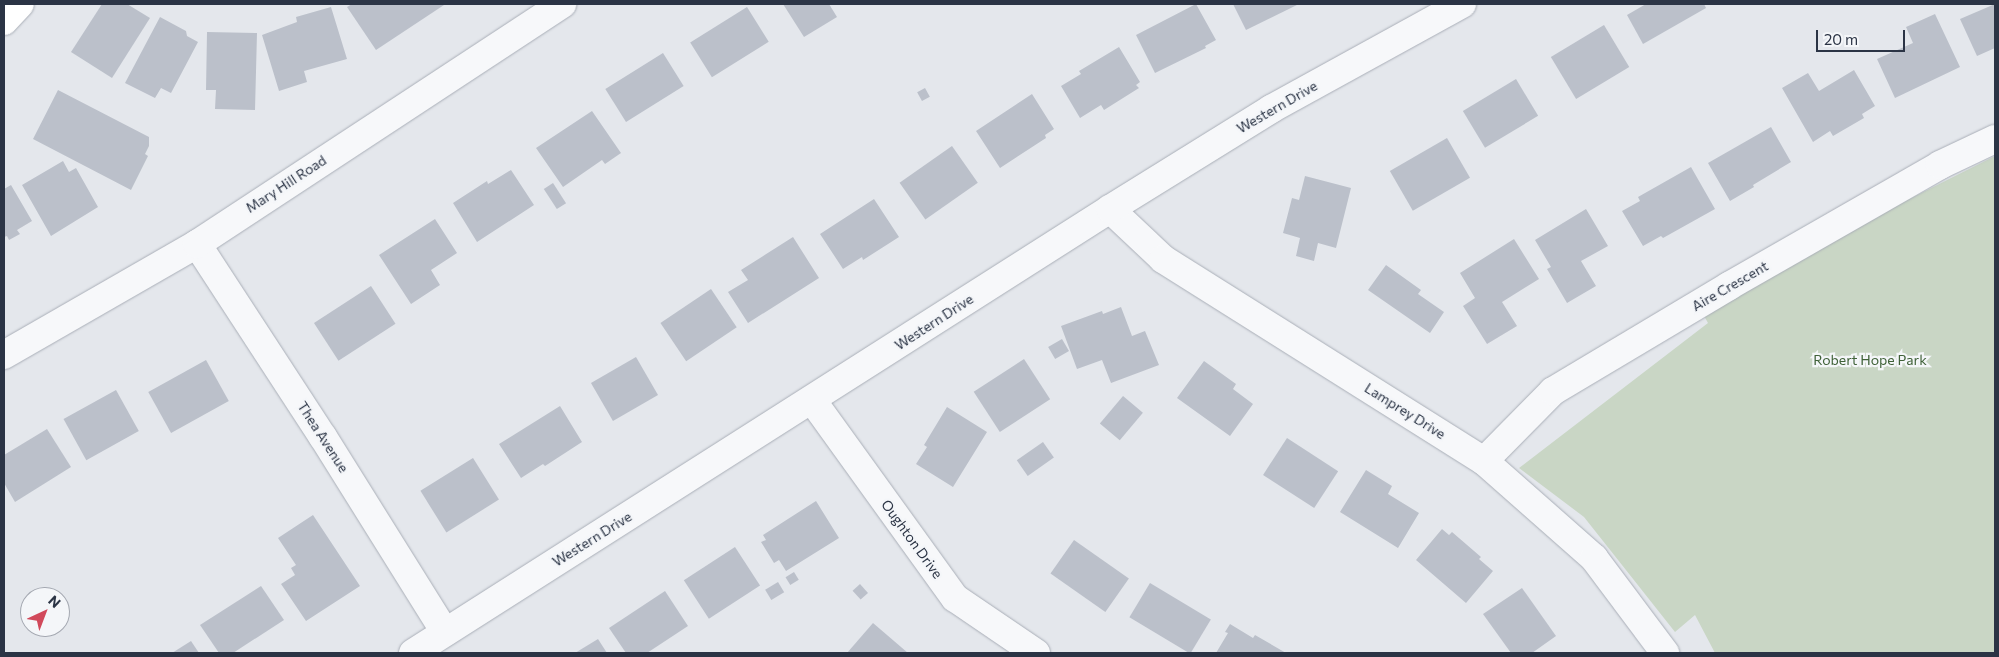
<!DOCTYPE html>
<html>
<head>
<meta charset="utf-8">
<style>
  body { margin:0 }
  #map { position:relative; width:1999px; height:657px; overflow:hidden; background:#e4e7ec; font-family:Commissioner,sans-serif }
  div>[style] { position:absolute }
  .green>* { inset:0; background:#c9d6c5 }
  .building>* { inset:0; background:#bbc0ca; transform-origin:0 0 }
  .roads { filter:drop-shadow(0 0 1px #a9aeb7) drop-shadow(0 0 1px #a9aeb7) }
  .minor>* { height:28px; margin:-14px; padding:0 14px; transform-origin:14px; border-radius:14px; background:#f7f8fa }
  .tertiary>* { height:28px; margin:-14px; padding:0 14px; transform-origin:14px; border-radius:14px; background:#f7f8fa }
  .secondary>* { height:28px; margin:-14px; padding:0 14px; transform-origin:14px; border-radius:14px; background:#fff }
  span { translate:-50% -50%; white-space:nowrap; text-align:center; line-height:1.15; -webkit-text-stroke:4.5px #f4f6f9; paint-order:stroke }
  .street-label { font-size:14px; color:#2b3445 }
  .park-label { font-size:14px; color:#3f6138 }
  .frame { position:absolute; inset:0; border:5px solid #2b3445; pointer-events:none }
  .north { position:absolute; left:20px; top:587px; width:50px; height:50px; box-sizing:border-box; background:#f4f6f9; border:1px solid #a4a8b1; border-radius:50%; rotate:43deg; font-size:14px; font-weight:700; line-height:20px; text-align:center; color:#2b3445 }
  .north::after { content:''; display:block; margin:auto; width:18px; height:22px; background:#d1495b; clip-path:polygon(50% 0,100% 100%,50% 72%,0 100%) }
  .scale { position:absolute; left:1816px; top:30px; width:89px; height:22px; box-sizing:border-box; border:2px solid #2b3445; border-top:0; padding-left:6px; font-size:15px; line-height:18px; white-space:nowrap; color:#2b3445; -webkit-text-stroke:4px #f4f6f9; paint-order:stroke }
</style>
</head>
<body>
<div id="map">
  <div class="green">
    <i style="clip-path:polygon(1995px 156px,1995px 653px,1715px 653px,1695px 615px,1675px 632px,1584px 517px,1519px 468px,1708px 323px,1698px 305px)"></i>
  </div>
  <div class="building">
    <i style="clip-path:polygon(102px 4px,127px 4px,150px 18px,112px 78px,71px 52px)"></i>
    <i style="clip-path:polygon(352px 4px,443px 4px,444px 5px,376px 50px,347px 7px)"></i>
    <i style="clip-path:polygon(783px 4px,829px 4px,837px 17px,804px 37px)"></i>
    <i style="clip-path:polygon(1196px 4px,1216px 40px,1205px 46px,1206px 48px,1155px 73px,1136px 35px)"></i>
    <i style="clip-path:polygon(1233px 4px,1299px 4px,1246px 30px)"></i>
    <i style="clip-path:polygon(1646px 4px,1704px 4px,1706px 8px,1643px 44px,1627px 15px)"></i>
    <i style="clip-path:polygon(1995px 4px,1995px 48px,1977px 56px,1960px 19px)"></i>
    <i style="clip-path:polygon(331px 7px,347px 59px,304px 71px,307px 82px,279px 91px,262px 35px,297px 22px,296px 17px)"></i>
    <i style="left:747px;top:7px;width:41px;height:67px;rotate:58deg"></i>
    <i style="clip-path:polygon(1935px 14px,1960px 67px,1895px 98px,1877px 59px,1913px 43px,1906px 27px)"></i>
    <i style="clip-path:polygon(160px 17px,186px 31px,187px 36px,198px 42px,171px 93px,161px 88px,155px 98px,125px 83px)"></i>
    <i style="left:1604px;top:25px;width:49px;height:62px;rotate:59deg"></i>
    <i style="clip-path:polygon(207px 32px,257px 33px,255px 110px,215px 109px,216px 90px,206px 90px)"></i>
    <i style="clip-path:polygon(1119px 47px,1140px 82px,1136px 85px,1139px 88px,1104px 110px,1101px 105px,1080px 118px,1061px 86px,1081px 74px,1079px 71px)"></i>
    <i style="left:663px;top:53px;width:39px;height:68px;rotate:58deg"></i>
    <i style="clip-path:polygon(1854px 70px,1875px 106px,1862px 114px,1864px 118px,1833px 136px,1830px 131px,1813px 142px,1782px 88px,1808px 73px,1819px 91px)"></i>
    <i style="left:1516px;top:79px;width:43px;height:62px;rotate:59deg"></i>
    <i style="left:925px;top:88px;width:10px;height:9px;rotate:61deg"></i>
    <i style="clip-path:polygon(58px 90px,149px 137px,149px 146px,145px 154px,148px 156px,131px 190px,33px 139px)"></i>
    <i style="clip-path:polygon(1032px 94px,1054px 129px,1045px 135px,1046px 138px,1000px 168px,976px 131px)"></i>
    <i style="clip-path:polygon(592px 111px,621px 153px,605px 164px,602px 160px,563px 187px,536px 148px)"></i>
    <i style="clip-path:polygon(1771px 127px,1791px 162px,1753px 185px,1754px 187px,1730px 201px,1708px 163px)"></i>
    <i style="left:1447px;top:138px;width:46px;height:66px;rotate:60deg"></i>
    <i style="left:952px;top:146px;width:45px;height:64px;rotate:55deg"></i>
    <i style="clip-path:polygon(63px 161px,69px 172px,76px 168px,98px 207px,51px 236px,22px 185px)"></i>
    <i style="clip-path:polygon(1691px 167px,1715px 209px,1663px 238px,1661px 236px,1643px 246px,1622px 211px,1640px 201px,1638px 197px)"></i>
    <i style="clip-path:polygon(511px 170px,534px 205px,477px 242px,453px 203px,487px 181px,488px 184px)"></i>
    <i style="clip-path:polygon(1305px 176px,1351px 188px,1336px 248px,1318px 243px,1314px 261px,1296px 256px,1300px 238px,1283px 233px,1292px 198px,1299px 200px)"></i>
    <i style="left:553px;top:183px;width:24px;height:11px;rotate:57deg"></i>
    <i style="clip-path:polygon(11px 185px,32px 221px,17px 230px,20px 234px,9px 240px,7px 236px,4px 237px,4px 189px)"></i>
    <i style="clip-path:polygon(874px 199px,899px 237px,863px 260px,862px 257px,843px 269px,820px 234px)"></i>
    <i style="clip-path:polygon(1586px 209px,1608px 246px,1581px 261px,1596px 286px,1567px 303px,1547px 269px,1551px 267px,1535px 240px)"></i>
    <i style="clip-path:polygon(435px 219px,457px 253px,431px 270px,440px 285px,411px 304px,379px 255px)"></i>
    <i style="clip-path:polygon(793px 237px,819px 278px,748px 323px,728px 292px,748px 280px,741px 270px)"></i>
    <i style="clip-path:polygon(1514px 239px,1539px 279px,1502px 302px,1517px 326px,1487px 344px,1463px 306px,1475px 298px,1460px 273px)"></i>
    <i style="clip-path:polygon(1386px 265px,1421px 290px,1418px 294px,1444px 312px,1430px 333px,1368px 290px)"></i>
    <i style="left:371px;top:286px;width:45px;height:68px;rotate:57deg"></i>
    <i style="left:711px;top:289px;width:46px;height:61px;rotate:56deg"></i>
    <i style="clip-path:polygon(1121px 307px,1132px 336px,1145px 331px,1159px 365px,1111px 383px,1102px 360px,1077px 369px,1061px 326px,1102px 311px,1103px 314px)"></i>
    <i style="left:1062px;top:339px;width:14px;height:16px;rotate:60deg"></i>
    <i style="left:636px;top:357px;width:44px;height:52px;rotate:60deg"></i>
    <i style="left:1024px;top:359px;width:48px;height:60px;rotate:57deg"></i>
    <i style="left:206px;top:360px;width:47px;height:66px;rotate:61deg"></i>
    <i style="clip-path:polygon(1204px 361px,1236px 384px,1233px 389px,1253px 404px,1230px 436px,1177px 398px)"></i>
    <i style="left:116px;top:390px;width:47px;height:60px;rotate:61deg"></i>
    <i style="left:1123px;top:396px;width:26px;height:36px;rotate:40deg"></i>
    <i style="clip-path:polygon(560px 406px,582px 442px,545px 466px,543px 464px,521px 478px,499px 444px)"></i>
    <i style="clip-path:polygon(947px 407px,987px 432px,953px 487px,916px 464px,927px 447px,924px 445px)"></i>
    <i style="clip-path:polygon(47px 429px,71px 467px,15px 502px,4px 483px,4px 455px)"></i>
    <i style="left:1287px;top:438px;width:61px;height:44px;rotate:33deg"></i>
    <i style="left:1043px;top:442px;width:19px;height:32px;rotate:55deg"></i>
    <i style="left:473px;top:458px;width:49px;height:62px;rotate:58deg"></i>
    <i style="clip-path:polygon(1366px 470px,1392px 486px,1388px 494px,1419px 513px,1398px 548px,1340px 512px)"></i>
    <i style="clip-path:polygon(816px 501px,839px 538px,786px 571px,779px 560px,774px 563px,761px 542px,766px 540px,763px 535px)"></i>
    <i style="clip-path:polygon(313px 515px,360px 586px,306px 621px,281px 584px,295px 575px,291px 568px,296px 565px,278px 538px)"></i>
    <i style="clip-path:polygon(1442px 529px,1449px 535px,1452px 532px,1481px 557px,1479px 559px,1493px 571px,1466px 603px,1416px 560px)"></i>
    <i style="left:1074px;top:540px;width:67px;height:41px;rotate:35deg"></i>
    <i style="left:735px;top:547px;width:46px;height:61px;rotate:57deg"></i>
    <i style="left:794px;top:572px;width:9px;height:10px;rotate:58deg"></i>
    <i style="left:778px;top:582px;width:12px;height:15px;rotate:59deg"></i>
    <i style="left:1150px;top:583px;width:71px;height:40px;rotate:31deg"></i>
    <i style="left:860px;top:584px;width:12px;height:10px;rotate:48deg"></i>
    <i style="clip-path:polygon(261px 586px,284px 620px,233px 653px,219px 653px,200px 625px)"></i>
    <i style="clip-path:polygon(1522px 588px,1556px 636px,1532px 653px,1511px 653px,1483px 614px)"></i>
    <i style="clip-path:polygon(665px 591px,688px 626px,647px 653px,626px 653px,609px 628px)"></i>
    <i style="clip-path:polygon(873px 623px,908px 653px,847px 653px)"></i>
    <i style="clip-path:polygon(1230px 624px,1253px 638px,1255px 635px,1286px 653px,1216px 653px,1228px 633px,1225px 632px)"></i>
    <i style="clip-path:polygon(598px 639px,607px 653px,575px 653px)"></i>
    <i style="clip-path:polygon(191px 641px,199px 653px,172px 653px)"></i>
  </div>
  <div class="roads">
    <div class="minor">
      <i style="left:1110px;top:209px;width:73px;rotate:43.3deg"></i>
      <i style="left:1163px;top:259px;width:379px;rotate:32.2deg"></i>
      <i style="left:1484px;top:461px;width:147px;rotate:41.4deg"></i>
      <i style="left:1594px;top:558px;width:119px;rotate:53.2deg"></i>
      <i style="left:197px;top:244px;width:230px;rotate:56.9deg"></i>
      <i style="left:323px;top:437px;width:230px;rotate:58deg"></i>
      <i style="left:4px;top:355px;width:223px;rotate:-29.9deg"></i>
      <i style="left:197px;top:244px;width:437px;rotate:-33.3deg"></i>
      <i style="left:812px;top:400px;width:244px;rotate:54.2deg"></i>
      <i style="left:955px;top:598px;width:98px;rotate:34.2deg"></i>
      <i style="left:1484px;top:461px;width:98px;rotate:-45.4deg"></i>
      <i style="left:1553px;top:391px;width:205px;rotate:-30.8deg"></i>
      <i style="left:1729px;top:286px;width:243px;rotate:-29.8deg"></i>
      <i style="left:1940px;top:165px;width:61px;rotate:-25.3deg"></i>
    </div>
    <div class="tertiary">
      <i style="left:413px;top:653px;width:826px;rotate:-32.5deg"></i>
      <i style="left:1110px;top:209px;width:190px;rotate:-31.8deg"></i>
      <i style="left:1271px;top:109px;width:218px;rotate:-28.8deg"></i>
    </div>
    <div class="secondary">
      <i style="left:4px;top:21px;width:23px;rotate:-47deg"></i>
    </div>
  </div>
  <div class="street-label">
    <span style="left:1277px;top:107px;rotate:-30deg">Western Drive</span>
    <span style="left:286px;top:184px;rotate:-33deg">Mary Hill Road</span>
    <span style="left:1730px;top:286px;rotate:-30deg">Aire Crescent</span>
    <span style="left:934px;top:322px;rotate:-33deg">Western Drive</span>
    <span style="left:1405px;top:411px;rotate:32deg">Lamprey Drive</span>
    <span style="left:323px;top:437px;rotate:57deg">Thea Avenue</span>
    <span style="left:592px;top:539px;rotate:-32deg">Western Drive</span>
    <span style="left:912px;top:539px;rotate:54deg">Oughton Drive</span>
  </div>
  <div class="park-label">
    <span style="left:1870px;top:360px">Robert Hope Park</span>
  </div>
  <div class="frame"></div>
  <div class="north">N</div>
  <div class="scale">20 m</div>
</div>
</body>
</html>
